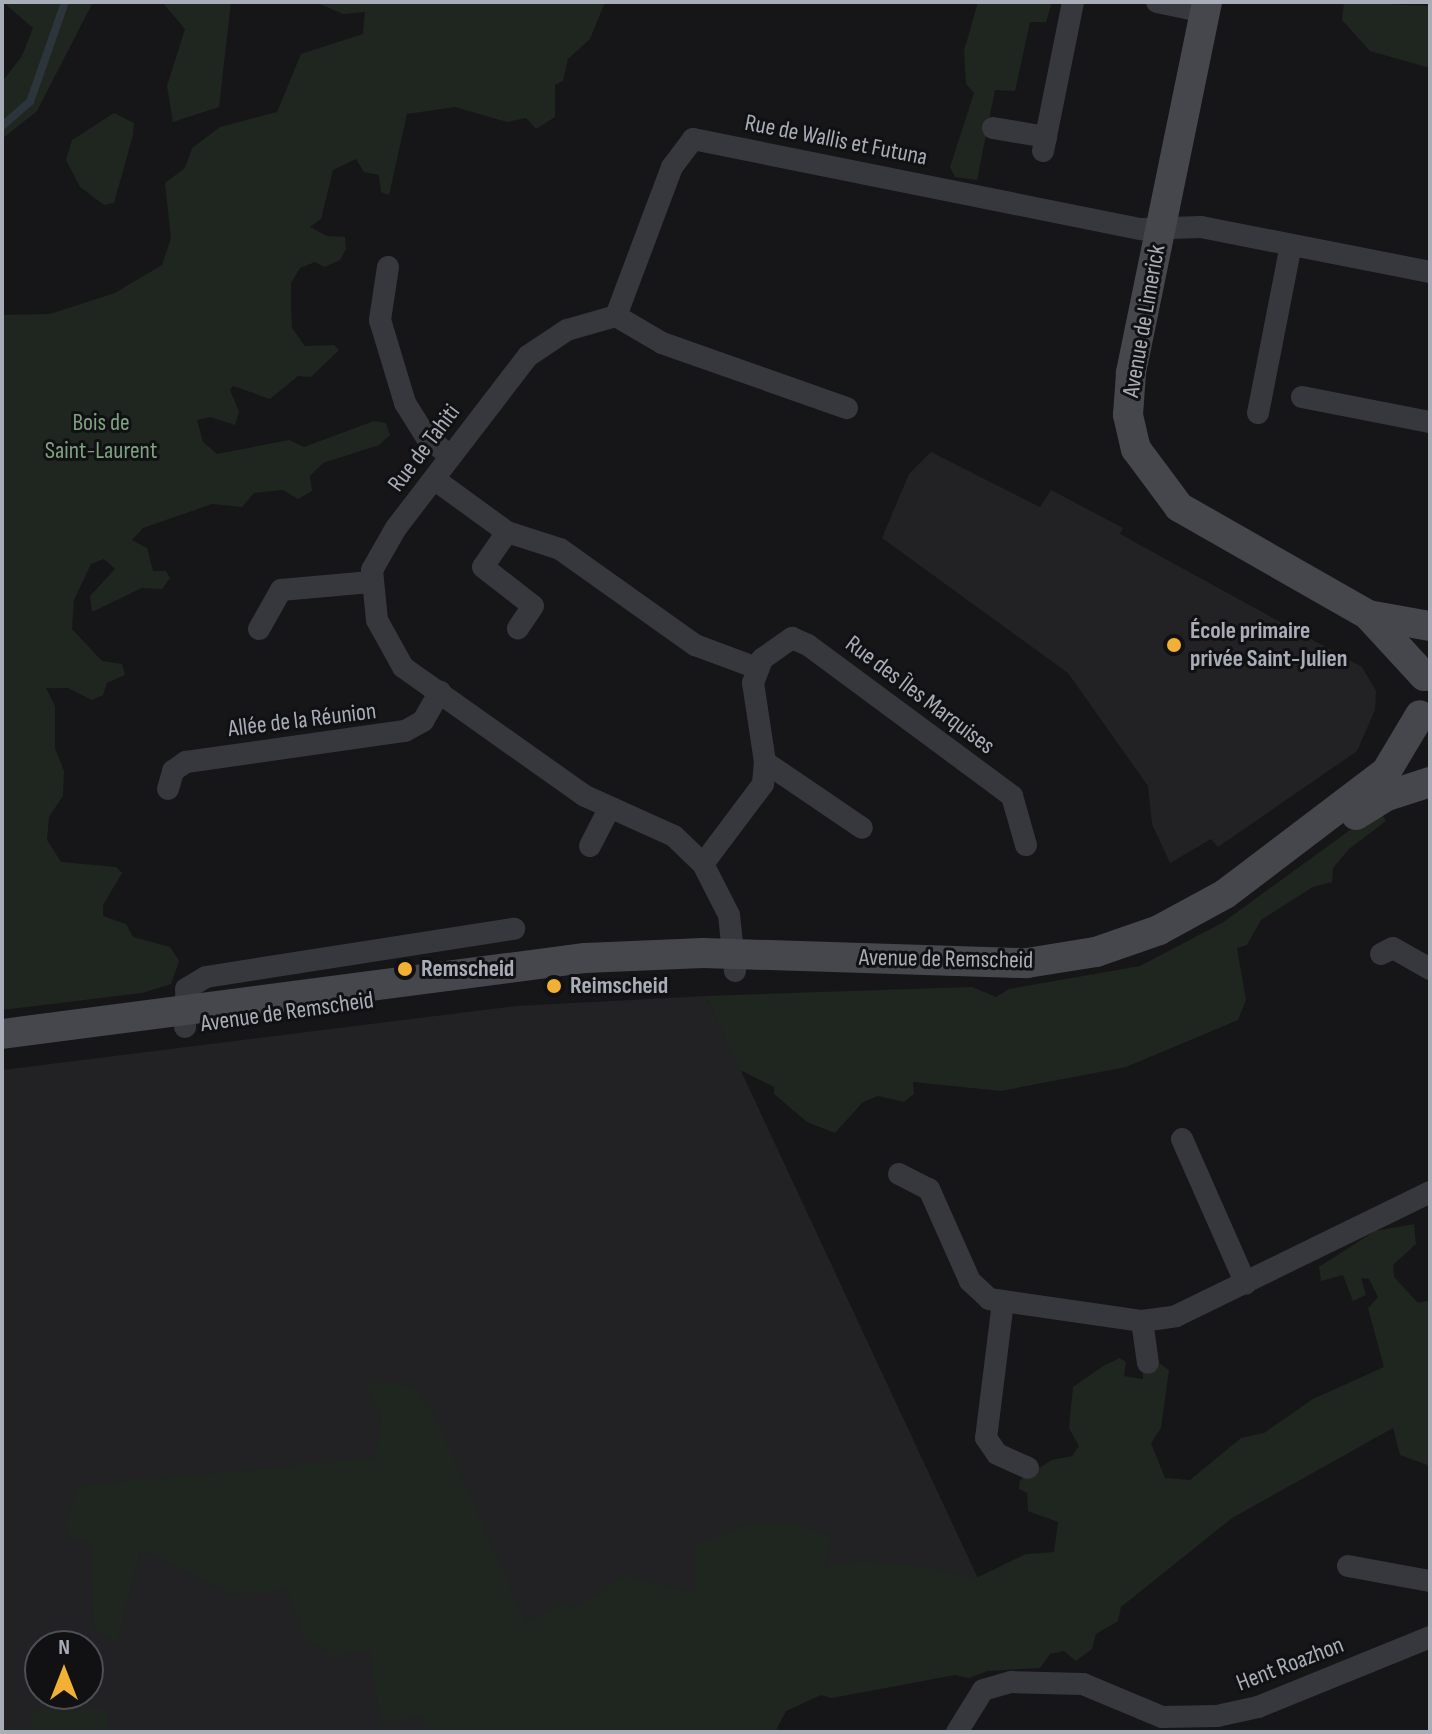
<!DOCTYPE html>
<html>
<head>
<meta charset="utf-8">
<style>
  body { margin:0 }
  #map { position:relative; width:1432px; height:1734px; overflow:hidden; background:#161618; font-family:"Sofia Sans Condensed",sans-serif }
  div>[style] { position:absolute }
  .built>* { inset:0; background:#222225 }
  .green>* { inset:0; background:#1e261f }
  .stream>* { height:8px; margin:-4px; padding:0 4px; transform-origin:4px; border-radius:4px; background:#2c353c }
  .street>* { height:22px; margin:-11px; padding:0 11px; transform-origin:11px; border-radius:11px; background:#37383d }
  .secondary>* { height:30px; margin:-15px; padding:0 15px; transform-origin:15px; border-radius:15px; background:#45474d }
  .dots>* { width:22px; height:22px; translate:-50% -50%; box-sizing:border-box; border:4px solid #111113; border-radius:50% }
  span { translate:-50% -50%; white-space:nowrap; text-align:center; line-height:1.15; -webkit-text-stroke:6px #111113; paint-order:stroke }
  .street-label { font-size:24px; color:#a8adb8 }
  .park-label { font-size:24px; color:#7fa381 }
  .poi-label { font-size:24px; color:#a8adb8; font-weight:700 }
  .left { translate:0 -50%; text-align:left }
  .frame { position:absolute; inset:0; border:4px solid #a8adb8; pointer-events:none }
  .north { position:absolute; left:24px; top:1630px; width:80px; height:80px; box-sizing:border-box; background:#111113; border:2px solid #4d4f55; border-radius:50%; rotate:0deg; font-size:22px; font-weight:700; line-height:32px; text-align:center; color:#a8adb8 }
  .north::after { content:''; display:block; margin:auto; width:28px; height:36px; background:#f2b134; clip-path:polygon(50% 0,100% 100%,50% 72%,0 100%) }
</style>
</head>
<body>
<div id="map">
  <div class="built">
    <i style="clip-path:polygon(931px 452px,1040px 507px,1051px 490px,1123px 528px,1120px 534px,1362px 667px,1376px 691px,1375px 710px,1357px 751px,1218px 847px,1211px 839px,1170px 863px,1152px 824px,1148px 786px,1068px 673px,882px 538px,909px 474px)"></i>
    <i style="clip-path:polygon(evenodd,706px 996px,996px 1617px,542px 1732px,2px 1732px,2px 1070px,516px 1006px,706px 996px,40px 1646px,88px 1646px,88px 1694px,40px 1694px,40px 1646px)"></i>
  </div>
  <div class="green">
    <i style="clip-path:polygon(3px 2px,93px 2px,37px 111px,2px 139px,2px 82px,22px 56px,33px 28px)"></i>
    <i style="clip-path:polygon(162px 2px,231px 2px,219px 107px,173px 122px,167px 86px,185px 29px)"></i>
    <i style="clip-path:polygon(315px 2px,605px 2px,590px 39px,568px 59px,563px 81px,555px 85px,555px 117px,536px 129px,526px 118px,507px 122px,455px 107px,407px 114px,389px 195px,381px 192px,379px 175px,364px 172px,356px 159px,333px 170px,321px 219px,310px 227px,327px 236px,345px 237px,346px 249px,340px 260px,325px 267px,315px 262px,300px 268px,291px 283px,291px 303px,292px 328px,305px 346px,334px 345px,339px 350px,311px 377px,298px 376px,270px 399px,233px 386px,230px 390px,239px 412px,235px 425px,210px 417px,197px 420px,203px 442px,217px 454px,289px 440px,304px 447px,374px 421px,386px 423px,390px 435px,379px 445px,323px 463px,310px 476px,312px 491px,298px 499px,283px 490px,254px 493px,242px 507px,212px 504px,143px 528px,132px 540px,147px 548px,153px 571px,166px 571px,170px 578px,162px 589px,142px 588px,92px 612px,90px 596px,115px 569px,104px 559px,91px 564px,74px 600px,72px 629px,102px 661px,122px 664px,125px 675px,107px 683px,103px 695px,92px 700px,68px 688px,46px 688px,55px 706px,55px 748px,64px 771px,63px 796px,49px 817px,47px 840px,61px 862px,116px 867px,122px 873px,103px 905px,103px 916px,126px 924px,133px 937px,170px 947px,179px 961px,171px 984px,142px 993px,2px 1010px,2px 315px,50px 314px,115px 293px,162px 265px,171px 238px,165px 183px,185px 168px,192px 148px,220px 127px,277px 112px,301px 54px,363px 34px,365px 12px,343px 14px)"></i>
    <i style="clip-path:polygon(978px 2px,1052px 2px,1046px 22px,1030px 22px,1015px 91px,995px 90px,977px 180px,955px 177px,950px 167px,974px 93px,966px 84px,964px 51px)"></i>
    <i style="clip-path:polygon(1344px 2px,1430px 6px,1430px 68px,1370px 51px,1342px 20px)"></i>
    <i style="clip-path:polygon(114px 113px,134px 123px,133px 135px,114px 203px,104px 205px,80px 187px,66px 160px,72px 140px)"></i>
    <i style="clip-path:polygon(1379px 809px,1386px 821px,1349px 849px,1333px 868px,1332px 882px,1313px 887px,1261px 920px,1247px 945px,1237px 948px,1246px 1000px,1238px 1020px,1126px 1067px,1001px 1091px,913px 1082px,914px 1094px,904px 1102px,878px 1096px,863px 1102px,835px 1133px,807px 1122px,774px 1094px,774px 1087px,740px 1070px,706px 996px,972px 987px,996px 997px,1009px 989px,1140px 966px,1222px 923px)"></i>
    <i style="clip-path:polygon(1414px 1224px,1416px 1244px,1393px 1265px,1394px 1277px,1418px 1303px,1430px 1300px,1430px 1466px,1400px 1455px,1393px 1428px,1232px 1518px,1121px 1607px,1118px 1621px,1096px 1634px,1092px 1649px,1076px 1661px,1064px 1651px,1050px 1654px,1040px 1668px,987px 1671px,969px 1678px,955px 1675px,832px 1698px,821px 1695px,786px 1711px,775px 1732px,425px 1732px,421px 1716px,381px 1723px,370px 1651px,332px 1656px,305px 1639px,286px 1589px,231px 1595px,141px 1549px,117px 1642px,94px 1629px,91px 1544px,71px 1539px,65px 1526px,78px 1486px,375px 1458px,382px 1421px,364px 1381px,413px 1386px,433px 1412px,526px 1623px,556px 1605px,579px 1606px,625px 1575px,696px 1594px,695px 1546px,748px 1524px,792px 1524px,832px 1536px,825px 1567px,860px 1561px,920px 1566px,974px 1579px,1026px 1554px,1054px 1552px,1058px 1522px,1028px 1511px,1027px 1493px,1019px 1489px,1020px 1480px,1052px 1460px,1072px 1456px,1079px 1446px,1069px 1428px,1073px 1387px,1103px 1366px,1120px 1358px,1126px 1362px,1124px 1376px,1143px 1379px,1143px 1370px,1159px 1363px,1169px 1370px,1161px 1428px,1151px 1443px,1165px 1478px,1190px 1480px,1241px 1438px,1264px 1433px,1313px 1399px,1384px 1367px,1368px 1308px,1378px 1297px,1369px 1279px,1361px 1278px,1366px 1295px,1353px 1301px,1343px 1275px,1321px 1281px,1319px 1267px,1375px 1231px)"></i>
    <i style="clip-path:polygon(32px 1710px,106px 1710px,108px 1732px,12px 1732px,10px 1728px,33px 1727px)"></i>
  </div>
  <div class="stream">
    <i style="left:2px;top:126px;width:37px;rotate:-41deg"></i>
    <i style="left:30px;top:102px;width:106px;rotate:-70.7deg"></i>
  </div>
  <div class="street">
    <i style="left:1157px;top:2px;width:49px;rotate:11.8deg"></i>
    <i style="left:993px;top:128px;width:54px;rotate:9.6deg"></i>
    <i style="left:1043px;top:151px;width:152px;rotate:-78.6deg"></i>
    <i style="left:388px;top:267px;width:54px;rotate:98.6deg"></i>
    <i style="left:380px;top:320px;width:87px;rotate:73.2deg"></i>
    <i style="left:405px;top:403px;width:39px;rotate:58deg"></i>
    <i style="left:426px;top:436px;width:31px;rotate:40deg"></i>
    <i style="left:616px;top:316px;width:159px;rotate:-69.4deg"></i>
    <i style="left:672px;top:167px;width:35px;rotate:-53deg"></i>
    <i style="left:693px;top:139px;width:457px;rotate:11.4deg"></i>
    <i style="left:1141px;top:229px;width:60px;rotate:-1.9deg"></i>
    <i style="left:1201px;top:227px;width:233px;rotate:11.1deg"></i>
    <i style="left:1302px;top:397px;width:130px;rotate:11.1deg"></i>
    <i style="left:1258px;top:413px;width:171px;rotate:-78.9deg"></i>
    <i style="left:434px;top:479px;width:90px;rotate:36deg"></i>
    <i style="left:507px;top:532px;width:56px;rotate:17.8deg"></i>
    <i style="left:560px;top:549px;width:166px;rotate:35.4deg"></i>
    <i style="left:695px;top:645px;width:66px;rotate:20.4deg"></i>
    <i style="left:507px;top:532px;width:42px;rotate:124.4deg"></i>
    <i style="left:483px;top:567px;width:63px;rotate:38deg"></i>
    <i style="left:533px;top:606px;width:27px;rotate:124deg"></i>
    <i style="left:259px;top:629px;width:45px;rotate:-60.6deg"></i>
    <i style="left:281px;top:590px;width:90px;rotate:-5.1deg"></i>
    <i style="left:765px;top:762px;width:117px;rotate:34.2deg"></i>
    <i style="left:168px;top:789px;width:19px;rotate:-74deg"></i>
    <i style="left:173px;top:771px;width:16px;rotate:-35deg"></i>
    <i style="left:186px;top:762px;width:221px;rotate:-8.1deg"></i>
    <i style="left:405px;top:731px;width:21px;rotate:-29deg"></i>
    <i style="left:423px;top:721px;width:34px;rotate:-60deg"></i>
    <i style="left:590px;top:846px;width:42px;rotate:-62.8deg"></i>
    <i style="left:703px;top:864px;width:100px;rotate:-53.1deg"></i>
    <i style="left:763px;top:784px;width:22px;rotate:-85deg"></i>
    <i style="left:765px;top:762px;width:80px;rotate:-98.6deg"></i>
    <i style="left:753px;top:683px;width:26px;rotate:-69deg"></i>
    <i style="left:762px;top:659px;width:37px;rotate:-35deg"></i>
    <i style="left:792px;top:638px;width:17px;rotate:24deg"></i>
    <i style="left:808px;top:645px;width:254px;rotate:36.5deg"></i>
    <i style="left:1012px;top:796px;width:51px;rotate:74.1deg"></i>
    <i style="left:1381px;top:954px;width:13px;rotate:-27deg"></i>
    <i style="left:1393px;top:948px;width:43px;rotate:29.6deg"></i>
    <i style="left:735px;top:971px;width:56px;rotate:-96.1deg"></i>
    <i style="left:729px;top:915px;width:57px;rotate:-117deg"></i>
    <i style="left:703px;top:864px;width:40px;rotate:-136deg"></i>
    <i style="left:674px;top:836px;width:98px;rotate:-155.8deg"></i>
    <i style="left:585px;top:796px;width:223px;rotate:-144.7deg"></i>
    <i style="left:403px;top:667px;width:54px;rotate:-119deg"></i>
    <i style="left:377px;top:620px;width:50px;rotate:-95.7deg"></i>
    <i style="left:372px;top:570px;width:48px;rotate:-60.3deg"></i>
    <i style="left:396px;top:528px;width:217px;rotate:-52.5deg"></i>
    <i style="left:528px;top:356px;width:47px;rotate:-33.7deg"></i>
    <i style="left:567px;top:330px;width:51px;rotate:-15.9deg"></i>
    <i style="left:616px;top:316px;width:53px;rotate:30.4deg"></i>
    <i style="left:662px;top:343px;width:196px;rotate:19.4deg"></i>
    <i style="left:185px;top:1027px;width:38px;rotate:-88deg"></i>
    <i style="left:186px;top:989px;width:23px;rotate:-31deg"></i>
    <i style="left:206px;top:977px;width:312px;rotate:-8.9deg"></i>
    <i style="left:1182px;top:1139px;width:158px;rotate:66.2deg"></i>
    <i style="left:899px;top:1174px;width:34px;rotate:27deg"></i>
    <i style="left:929px;top:1189px;width:101px;rotate:66deg"></i>
    <i style="left:970px;top:1281px;width:26px;rotate:43deg"></i>
    <i style="left:989px;top:1299px;width:155px;rotate:8.2deg"></i>
    <i style="left:1142px;top:1321px;width:34px;rotate:-8deg"></i>
    <i style="left:1176px;top:1316px;width:283px;rotate:-26deg"></i>
    <i style="left:1003px;top:1302px;width:137px;rotate:97.1deg"></i>
    <i style="left:986px;top:1438px;width:19px;rotate:55deg"></i>
    <i style="left:997px;top:1454px;width:34px;rotate:24deg"></i>
    <i style="left:1142px;top:1321px;width:42px;rotate:81.9deg"></i>
    <i style="left:1348px;top:1566px;width:83px;rotate:10.4deg"></i>
    <i style="left:957px;top:1732px;width:49px;rotate:-58.2deg"></i>
    <i style="left:983px;top:1690px;width:29px;rotate:-16deg"></i>
    <i style="left:1011px;top:1682px;width:72px;rotate:1.6deg"></i>
    <i style="left:1083px;top:1684px;width:86px;rotate:22.7deg"></i>
    <i style="left:1162px;top:1717px;width:55px;rotate:-1deg"></i>
    <i style="left:1217px;top:1716px;width:42px;rotate:-12.4deg"></i>
    <i style="left:1258px;top:1707px;width:186px;rotate:-22.1deg"></i>
  </div>
  <div class="secondary">
    <i style="left:1207px;top:2px;width:379px;rotate:101.6deg"></i>
    <i style="left:1131px;top:373px;width:42px;rotate:94.1deg"></i>
    <i style="left:1128px;top:415px;width:35px;rotate:77deg"></i>
    <i style="left:1136px;top:449px;width:72px;rotate:53.4deg"></i>
    <i style="left:1179px;top:507px;width:218px;rotate:29.7deg"></i>
    <i style="left:1368px;top:615px;width:83px;rotate:47.4deg"></i>
    <i style="left:1368px;top:615px;width:63px;rotate:10.1deg"></i>
    <i style="left:1356px;top:815px;width:36px;rotate:-32deg"></i>
    <i style="left:1387px;top:796px;width:45px;rotate:-18deg"></i>
    <i style="left:2px;top:1034px;width:588px;rotate:-7.43deg"></i>
    <i style="left:585px;top:958px;width:118px;rotate:-2.4deg"></i>
    <i style="left:703px;top:953px;width:324px;rotate:1.8deg"></i>
    <i style="left:1027px;top:963px;width:70px;rotate:-9.1deg"></i>
    <i style="left:1096px;top:952px;width:67px;rotate:-19.2deg"></i>
    <i style="left:1159px;top:930px;width:75px;rotate:-28.6deg"></i>
    <i style="left:1225px;top:894px;width:202px;rotate:-37.2deg"></i>
    <i style="left:1386px;top:772px;width:66px;rotate:-59.2deg"></i>
  </div>
  <div class="dots">
    <i style="left:1174px;top:645px;background:#f2b134"></i>
    <i style="left:405px;top:969px;background:#f2b134"></i>
    <i style="left:554px;top:986px;background:#f2b134"></i>
  </div>
  <div class="street-label">
    <span style="left:836px;top:140px;rotate:11deg">Rue de Wallis et Futuna</span>
    <span style="left:1144px;top:321px;rotate:-80deg">Avenue de Limerick</span>
    <span style="left:424px;top:448px;rotate:-53deg">Rue de Tahiti</span>
    <span style="left:920px;top:695px;rotate:37deg">Rue des Îles Marquises</span>
    <span style="left:302px;top:720px;rotate:-7deg">Allée de la Réunion</span>
    <span style="left:946px;top:959px;rotate:1deg">Avenue de Remscheid</span>
    <span style="left:287px;top:1012px;rotate:-8deg">Avenue de Remscheid</span>
    <span style="left:1290px;top:1664px;rotate:-21deg">Hent Roazhon</span>
  </div>
  <div class="park-label">
    <span style="left:101px;top:437px">Bois de<br>Saint-Laurent</span>
  </div>
  <div class="poi-label">
    <span class="left" style="left:1190px;top:645px">École primaire<br>privée Saint-Julien</span>
    <span class="left" style="left:421px;top:969px">Remscheid</span>
    <span class="left" style="left:570px;top:986px">Reimscheid</span>
  </div>
  <div class="frame"></div>
  <div class="north">N</div>
</div>
</body>
</html>
